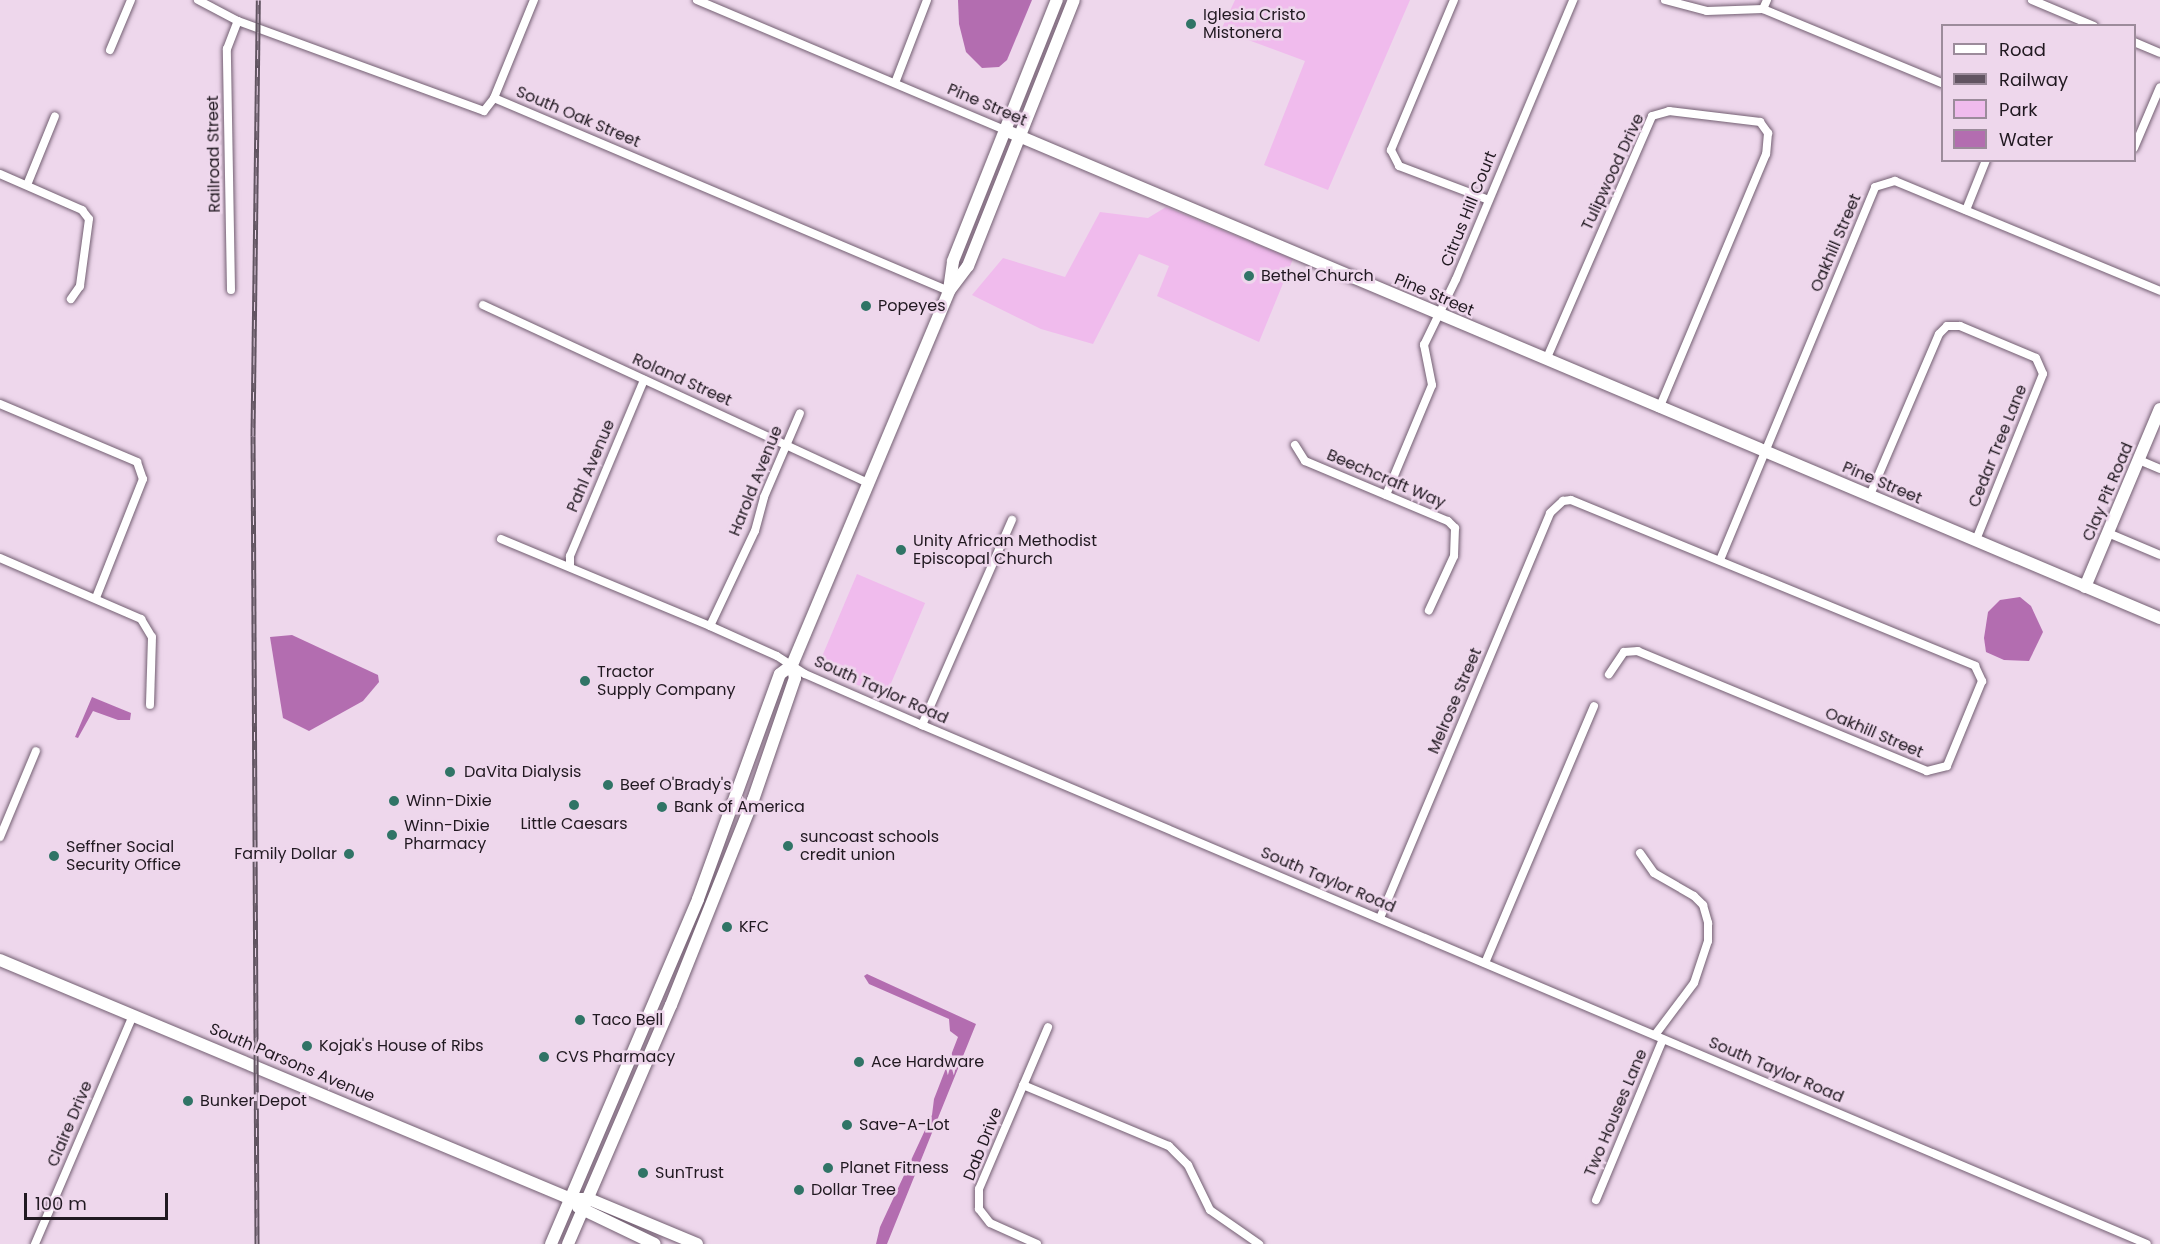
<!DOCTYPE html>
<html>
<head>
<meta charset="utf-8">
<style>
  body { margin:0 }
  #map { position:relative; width:2160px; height:1244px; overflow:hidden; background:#eed7ec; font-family:Poppins,sans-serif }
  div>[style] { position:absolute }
  .green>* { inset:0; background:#f0bbed; transform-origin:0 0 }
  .water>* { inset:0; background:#b36db0 }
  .roads { filter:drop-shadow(0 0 2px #735f72) drop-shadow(0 0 2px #735f72) }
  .street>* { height:8px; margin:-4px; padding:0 4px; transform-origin:4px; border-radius:4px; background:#fff }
  .secondary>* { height:12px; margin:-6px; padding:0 6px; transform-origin:6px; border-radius:6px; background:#fff }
  .rail>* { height:5px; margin-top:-2.5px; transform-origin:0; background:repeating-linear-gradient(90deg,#eed7ec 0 9px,#615461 0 18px); box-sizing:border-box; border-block:2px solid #615461 }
  .dots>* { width:16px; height:16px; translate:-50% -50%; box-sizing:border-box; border:3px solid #eed7ec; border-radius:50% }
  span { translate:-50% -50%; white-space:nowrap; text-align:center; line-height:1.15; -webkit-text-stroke:5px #eed7ec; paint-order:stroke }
  .poi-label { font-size:16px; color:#211921 }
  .left { translate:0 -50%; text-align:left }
  .right { translate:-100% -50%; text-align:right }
  .street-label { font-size:16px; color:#211921 }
  .legend { position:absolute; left:1941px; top:24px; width:195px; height:138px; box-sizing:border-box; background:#eed7ec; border:2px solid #9c8b9b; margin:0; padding:8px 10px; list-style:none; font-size:18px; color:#211921 }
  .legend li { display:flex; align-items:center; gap:12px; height:30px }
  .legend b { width:30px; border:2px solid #9c8b9b }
  .scale { position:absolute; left:24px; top:1193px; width:144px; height:27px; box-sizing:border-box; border:3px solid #211921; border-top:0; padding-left:8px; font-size:18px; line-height:21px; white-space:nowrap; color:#211921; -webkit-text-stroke:4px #eed7ec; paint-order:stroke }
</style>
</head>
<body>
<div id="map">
  <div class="green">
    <i style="clip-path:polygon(1235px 0,1410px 0,1328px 190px,1264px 165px,1305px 61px,1221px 30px)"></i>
    <i style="clip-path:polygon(1166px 207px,1293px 259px,1259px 342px,1157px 296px,1169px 266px,1139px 254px,1093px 344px,1041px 329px,972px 295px,1003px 258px,1065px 277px,1100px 212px,1148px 218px)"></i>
    <i style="left:857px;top:574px;width:74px;height:102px;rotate:23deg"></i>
  </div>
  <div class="water">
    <i style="clip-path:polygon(958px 0,1032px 0,1007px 60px,999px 67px,982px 68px,966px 52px,959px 24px)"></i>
    <i style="clip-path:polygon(2020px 597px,2031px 606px,2043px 632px,2029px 661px,2004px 660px,1986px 652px,1984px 638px,1988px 612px,2000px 600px)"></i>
    <i style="clip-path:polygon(292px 635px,378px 675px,379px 682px,363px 701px,309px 731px,283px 718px,270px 637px)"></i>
    <i style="clip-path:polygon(92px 697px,131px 713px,130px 720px,118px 720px,93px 711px,78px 738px,75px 737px)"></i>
    <i style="clip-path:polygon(867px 974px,976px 1024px,887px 1244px,876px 1244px,880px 1227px,932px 1115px,934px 1099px,958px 1037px,950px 1031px,949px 1019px,869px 984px,864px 976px)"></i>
  </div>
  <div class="roads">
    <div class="street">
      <i style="left:198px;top:0;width:45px;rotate:27.7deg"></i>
      <i style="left:238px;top:21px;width:262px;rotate:20.1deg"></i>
      <i style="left:484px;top:111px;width:16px;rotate:-52deg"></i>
      <i style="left:494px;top:98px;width:106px;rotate:-67.8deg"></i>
      <i style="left:697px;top:0;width:337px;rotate:22.9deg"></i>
      <i style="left:1454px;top:0;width:163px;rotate:112.8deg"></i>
      <i style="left:1391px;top:150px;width:18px;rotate:63deg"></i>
      <i style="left:1399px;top:166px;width:96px;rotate:20.7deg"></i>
      <i style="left:1665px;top:0;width:43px;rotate:14.7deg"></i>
      <i style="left:1707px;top:11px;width:56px;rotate:-2deg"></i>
      <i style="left:1763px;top:9px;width:194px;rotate:22.5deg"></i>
      <i style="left:2032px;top:0;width:67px;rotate:22.8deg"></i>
      <i style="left:1763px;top:9px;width:10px;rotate:-66deg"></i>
      <i style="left:2134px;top:42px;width:28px;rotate:23deg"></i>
      <i style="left:110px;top:50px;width:54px;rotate:-67.2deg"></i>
      <i style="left:895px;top:83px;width:89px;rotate:-68.9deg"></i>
      <i style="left:494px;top:98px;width:494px;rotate:23deg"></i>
      <i style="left:2134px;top:148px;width:66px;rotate:-66.9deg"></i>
      <i style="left:0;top:174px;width:90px;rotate:23.7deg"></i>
      <i style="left:82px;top:210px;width:11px;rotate:52deg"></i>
      <i style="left:89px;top:219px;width:68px;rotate:97.7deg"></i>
      <i style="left:80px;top:286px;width:16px;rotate:125deg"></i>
      <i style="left:27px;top:185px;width:74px;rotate:-67.9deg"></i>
      <i style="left:1966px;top:210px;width:54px;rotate:-68.2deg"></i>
      <i style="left:231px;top:290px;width:241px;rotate:-91deg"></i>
      <i style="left:227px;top:49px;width:30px;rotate:-69deg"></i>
      <i style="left:483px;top:305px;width:424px;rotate:24.8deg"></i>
      <i style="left:1546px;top:360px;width:266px;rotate:-66.5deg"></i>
      <i style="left:1652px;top:116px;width:18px;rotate:-16deg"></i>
      <i style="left:1669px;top:111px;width:92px;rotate:6.9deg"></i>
      <i style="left:1760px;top:122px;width:14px;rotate:54deg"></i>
      <i style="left:1768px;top:133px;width:21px;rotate:95deg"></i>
      <i style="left:1766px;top:154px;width:276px;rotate:112.8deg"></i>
      <i style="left:0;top:404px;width:149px;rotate:22.9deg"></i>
      <i style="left:137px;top:462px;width:18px;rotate:71deg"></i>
      <i style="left:143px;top:479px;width:128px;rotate:111.6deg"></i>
      <i style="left:1295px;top:445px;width:19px;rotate:58deg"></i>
      <i style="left:1305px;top:461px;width:155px;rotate:22.8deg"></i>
      <i style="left:1448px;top:521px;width:10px;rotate:45deg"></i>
      <i style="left:1455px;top:528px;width:28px;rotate:92deg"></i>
      <i style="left:1454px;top:556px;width:60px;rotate:114.8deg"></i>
      <i style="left:2139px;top:460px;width:23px;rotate:23deg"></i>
      <i style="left:1386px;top:495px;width:119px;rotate:-67.3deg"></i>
      <i style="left:1432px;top:385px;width:41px;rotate:-101.3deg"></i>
      <i style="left:1424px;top:345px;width:73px;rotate:-64.1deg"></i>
      <i style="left:1456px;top:279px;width:303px;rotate:-67.2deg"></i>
      <i style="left:1870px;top:495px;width:175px;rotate:-66.8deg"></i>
      <i style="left:1939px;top:334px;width:11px;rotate:-45deg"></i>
      <i style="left:1947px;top:326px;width:13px"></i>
      <i style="left:1960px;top:326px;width:82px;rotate:22.8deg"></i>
      <i style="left:2036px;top:358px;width:17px;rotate:66deg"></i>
      <i style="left:2043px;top:374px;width:179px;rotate:112deg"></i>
      <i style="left:2108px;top:533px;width:56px;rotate:22.9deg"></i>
      <i style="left:501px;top:539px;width:226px;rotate:22.6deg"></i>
      <i style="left:710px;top:626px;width:73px;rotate:24.1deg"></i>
      <i style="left:777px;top:656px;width:33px;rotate:33deg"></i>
      <i style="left:805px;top:674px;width:128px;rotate:23.6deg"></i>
      <i style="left:922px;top:725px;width:1330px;rotate:22.96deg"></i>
      <i style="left:0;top:558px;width:154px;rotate:23.4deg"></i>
      <i style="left:141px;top:619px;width:21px;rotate:59deg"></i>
      <i style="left:152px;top:637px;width:68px;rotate:91.7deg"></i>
      <i style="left:1720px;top:560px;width:404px;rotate:-67.4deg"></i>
      <i style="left:1875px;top:187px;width:21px;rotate:-17deg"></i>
      <i style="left:1895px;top:181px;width:287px;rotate:22.5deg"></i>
      <i style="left:570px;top:565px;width:9px;rotate:-90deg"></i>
      <i style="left:570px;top:556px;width:191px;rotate:-67.2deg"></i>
      <i style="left:710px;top:626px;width:105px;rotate:-64.7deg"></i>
      <i style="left:755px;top:531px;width:35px;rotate:-75deg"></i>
      <i style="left:764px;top:497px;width:91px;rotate:-66.8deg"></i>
      <i style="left:922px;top:725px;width:224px;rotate:-66.3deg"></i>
      <i style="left:0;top:837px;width:93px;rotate:-67.3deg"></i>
      <i style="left:1640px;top:853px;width:24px;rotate:55deg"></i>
      <i style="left:1654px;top:873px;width:46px;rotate:29.9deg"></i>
      <i style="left:1694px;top:896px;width:13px;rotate:45deg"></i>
      <i style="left:1703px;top:905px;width:19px;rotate:74deg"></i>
      <i style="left:1708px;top:923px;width:18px;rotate:90deg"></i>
      <i style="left:1708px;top:941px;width:44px;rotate:108.4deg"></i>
      <i style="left:1694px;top:983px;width:65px;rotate:126.9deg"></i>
      <i style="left:1380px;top:918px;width:439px;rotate:-67.2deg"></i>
      <i style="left:1550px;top:513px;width:18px;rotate:-43deg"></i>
      <i style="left:1563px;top:501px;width:8px;rotate:-7deg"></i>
      <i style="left:1571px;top:500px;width:437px;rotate:22.3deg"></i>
      <i style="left:1975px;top:666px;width:17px;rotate:65deg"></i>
      <i style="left:1982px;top:681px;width:92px;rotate:112.4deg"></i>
      <i style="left:1947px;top:766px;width:21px;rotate:166deg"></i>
      <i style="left:1927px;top:771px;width:313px;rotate:-157.5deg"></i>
      <i style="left:1638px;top:651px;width:14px;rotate:176deg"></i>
      <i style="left:1624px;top:652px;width:27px;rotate:124deg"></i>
      <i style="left:1485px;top:963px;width:279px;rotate:-67deg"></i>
      <i style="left:1023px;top:1085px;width:158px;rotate:22.7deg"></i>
      <i style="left:1169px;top:1146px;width:27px;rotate:45deg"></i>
      <i style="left:1188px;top:1165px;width:50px;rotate:63.9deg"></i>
      <i style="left:1210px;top:1210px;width:60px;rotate:34.8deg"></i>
      <i style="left:1596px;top:1200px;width:174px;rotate:-67.4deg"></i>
      <i style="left:35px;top:1244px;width:249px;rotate:-66.8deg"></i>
      <i style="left:1037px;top:1244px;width:51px;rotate:-155.9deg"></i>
      <i style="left:990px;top:1223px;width:18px;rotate:-128deg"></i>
      <i style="left:979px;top:1209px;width:20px;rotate:-90deg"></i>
      <i style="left:979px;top:1189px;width:176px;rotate:-66.9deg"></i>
    </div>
    <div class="secondary">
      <i style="left:1007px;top:131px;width:1252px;rotate:22.9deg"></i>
      <i style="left:949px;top:290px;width:29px;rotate:-82deg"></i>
      <i style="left:953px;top:261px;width:281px;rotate:-68.3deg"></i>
      <i style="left:2085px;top:587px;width:193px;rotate:-67.2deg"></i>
      <i style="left:0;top:960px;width:619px;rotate:22.71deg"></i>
      <i style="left:571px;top:1199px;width:18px"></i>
      <i style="left:589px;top:1199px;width:117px;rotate:22.6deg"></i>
      <i style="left:578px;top:1207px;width:85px;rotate:25.7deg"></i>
      <i style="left:551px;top:1244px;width:375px;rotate:-66.9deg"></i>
      <i style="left:698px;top:899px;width:239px;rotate:-70deg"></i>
      <i style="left:780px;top:674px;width:15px;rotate:-37deg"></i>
      <i style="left:792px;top:665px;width:406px;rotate:-67.2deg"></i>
      <i style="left:949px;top:291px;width:31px;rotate:-53deg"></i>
      <i style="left:968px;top:266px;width:286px;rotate:-68.3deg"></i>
      <i style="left:568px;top:1244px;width:260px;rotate:-66.7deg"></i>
      <i style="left:671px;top:1005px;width:221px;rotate:-68.2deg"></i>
      <i style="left:753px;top:800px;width:129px;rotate:-71deg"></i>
      <i style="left:795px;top:678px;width:13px;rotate:-103deg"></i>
    </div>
  </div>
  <div class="rail">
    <i style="left:257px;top:1244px;width:808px;rotate:-90.28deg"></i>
    <i style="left:253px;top:436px;width:436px;rotate:-89.3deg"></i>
  </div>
  <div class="dots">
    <i style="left:1191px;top:24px;background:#307466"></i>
    <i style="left:1249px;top:276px;background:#307466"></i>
    <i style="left:866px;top:306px;background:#307466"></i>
    <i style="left:901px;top:550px;background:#307466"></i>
    <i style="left:585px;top:681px;background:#307466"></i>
    <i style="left:450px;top:772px;background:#307466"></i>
    <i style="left:608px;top:785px;background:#307466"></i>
    <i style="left:394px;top:801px;background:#307466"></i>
    <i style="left:574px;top:805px;background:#307466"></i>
    <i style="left:662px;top:807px;background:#307466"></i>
    <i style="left:392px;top:835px;background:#307466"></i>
    <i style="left:788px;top:846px;background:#307466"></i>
    <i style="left:349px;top:854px;background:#307466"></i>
    <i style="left:54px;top:856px;background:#307466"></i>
    <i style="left:727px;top:927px;background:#307466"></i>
    <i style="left:580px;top:1020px;background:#307466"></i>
    <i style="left:307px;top:1046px;background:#307466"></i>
    <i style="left:544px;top:1057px;background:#307466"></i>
    <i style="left:859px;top:1062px;background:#307466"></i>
    <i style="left:188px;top:1101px;background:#307466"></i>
    <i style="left:847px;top:1125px;background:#307466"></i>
    <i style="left:828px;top:1168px;background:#307466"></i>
    <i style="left:643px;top:1173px;background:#307466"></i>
    <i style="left:799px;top:1190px;background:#307466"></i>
  </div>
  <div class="poi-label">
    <span class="left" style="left:1203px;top:24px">Iglesia Cristo<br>Mistonera</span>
    <span class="left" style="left:1261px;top:276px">Bethel Church</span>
    <span class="left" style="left:878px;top:306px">Popeyes</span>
    <span class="left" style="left:913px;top:550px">Unity African Methodist<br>Episcopal Church</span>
    <span class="left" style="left:597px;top:681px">Tractor<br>Supply Company</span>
    <span class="left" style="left:464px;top:772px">DaVita Dialysis</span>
    <span class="left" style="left:620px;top:785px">Beef O'Brady's</span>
    <span class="left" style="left:406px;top:801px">Winn-Dixie</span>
    <span class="left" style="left:674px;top:807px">Bank of America</span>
    <span style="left:574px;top:824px">Little Caesars</span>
    <span class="left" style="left:404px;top:835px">Winn-Dixie<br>Pharmacy</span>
    <span class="left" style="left:800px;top:846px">suncoast schools<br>credit union</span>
    <span class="left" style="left:66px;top:856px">Seffner Social<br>Security Office</span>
    <span class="right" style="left:337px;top:854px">Family Dollar</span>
    <span class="left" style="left:739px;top:927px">KFC</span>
    <span class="left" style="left:592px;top:1020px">Taco Bell</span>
    <span class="left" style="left:319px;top:1046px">Kojak's House of Ribs</span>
    <span class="left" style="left:556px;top:1057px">CVS Pharmacy</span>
    <span class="left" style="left:871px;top:1062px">Ace Hardware</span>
    <span class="left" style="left:200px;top:1101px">Bunker Depot</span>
    <span class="left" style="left:859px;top:1125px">Save-A-Lot</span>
    <span class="left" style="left:840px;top:1168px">Planet Fitness</span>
    <span class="left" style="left:655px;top:1173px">SunTrust</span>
    <span class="left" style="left:811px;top:1190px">Dollar Tree</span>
  </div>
  <div class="street-label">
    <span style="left:987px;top:105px;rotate:23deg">Pine Street</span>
    <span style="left:578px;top:117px;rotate:23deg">South Oak Street</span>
    <span style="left:214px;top:154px;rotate:-91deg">Railroad Street</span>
    <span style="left:1613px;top:172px;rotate:-65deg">Tulipwood Drive</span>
    <span style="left:1469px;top:209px;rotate:-68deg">Citrus Hill Court</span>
    <span style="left:1836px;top:243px;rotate:-67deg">Oakhill Street</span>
    <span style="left:1434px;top:295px;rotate:23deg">Pine Street</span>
    <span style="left:682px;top:380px;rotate:24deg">Roland Street</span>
    <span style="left:1998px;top:446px;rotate:-68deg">Cedar Tree Lane</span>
    <span style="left:591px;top:466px;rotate:-67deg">Pahl Avenue</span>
    <span style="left:1386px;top:479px;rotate:23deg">Beechcraft Way</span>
    <span style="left:756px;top:481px;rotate:-68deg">Harold Avenue</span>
    <span style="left:1882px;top:483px;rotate:23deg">Pine Street</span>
    <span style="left:2108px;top:492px;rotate:-67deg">Clay Pit Road</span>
    <span style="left:881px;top:690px;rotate:24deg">South Taylor Road</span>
    <span style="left:1455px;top:701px;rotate:-67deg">Melrose Street</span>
    <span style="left:1874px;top:733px;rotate:23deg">Oakhill Street</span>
    <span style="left:1328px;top:880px;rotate:23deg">South Taylor Road</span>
    <span style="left:292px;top:1063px;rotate:23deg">South Parsons Avenue</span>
    <span style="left:1776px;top:1070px;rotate:23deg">South Taylor Road</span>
    <span style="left:1616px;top:1113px;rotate:-67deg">Two Houses Lane</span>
    <span style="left:70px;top:1124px;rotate:-67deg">Claire Drive</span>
    <span style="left:983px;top:1144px;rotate:-68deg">Dab Drive</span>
  </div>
  <ul class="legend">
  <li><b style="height:8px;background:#fff"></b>Road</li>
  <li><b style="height:8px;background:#615461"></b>Railway</li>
  <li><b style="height:16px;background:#f0bbed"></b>Park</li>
  <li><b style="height:16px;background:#b36db0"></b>Water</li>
  </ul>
  <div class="scale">100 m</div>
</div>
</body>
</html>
